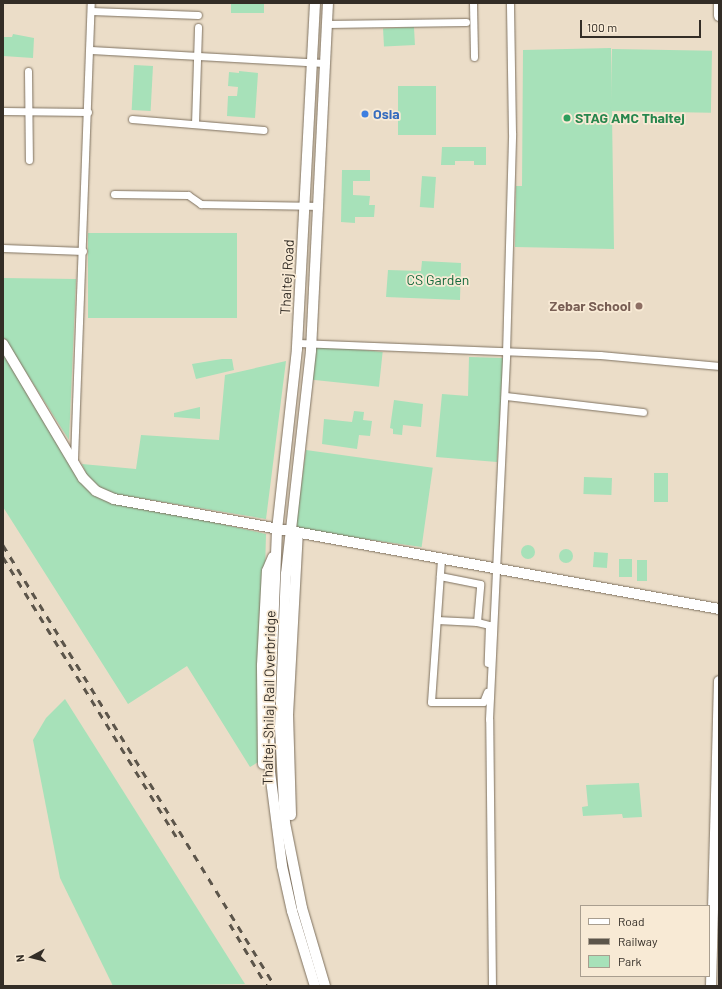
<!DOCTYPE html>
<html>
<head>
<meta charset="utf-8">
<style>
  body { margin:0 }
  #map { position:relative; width:722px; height:989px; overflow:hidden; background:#ebddc8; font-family:Barlow,sans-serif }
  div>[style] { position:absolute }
  .green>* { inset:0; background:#a7e1b9; transform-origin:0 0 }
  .round { border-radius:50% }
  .roads { filter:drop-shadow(0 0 1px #7e715f) drop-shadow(0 0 1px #7e715f) }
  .street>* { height:7px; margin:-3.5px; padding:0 3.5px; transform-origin:3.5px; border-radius:3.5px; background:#fff }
  .secondary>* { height:10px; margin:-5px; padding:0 5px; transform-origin:5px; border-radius:5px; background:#fff }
  .rail>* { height:2.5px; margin-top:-1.25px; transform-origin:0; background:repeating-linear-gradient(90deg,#5c554a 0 7px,transparent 0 14px) }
  .dots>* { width:11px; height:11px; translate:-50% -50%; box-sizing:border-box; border:2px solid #f8ead5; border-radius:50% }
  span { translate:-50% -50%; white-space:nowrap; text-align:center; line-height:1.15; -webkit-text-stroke:3.5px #f8ead5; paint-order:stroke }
  .shop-label { font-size:14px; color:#366cbe; font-weight:700 }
  .left { translate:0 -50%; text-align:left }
  .leisure-label { font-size:14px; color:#27864d; font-weight:700 }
  .street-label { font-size:14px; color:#332d26 }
  .park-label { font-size:14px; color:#12683b }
  .education-label { font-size:14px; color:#785e54; font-weight:700 }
  .right { translate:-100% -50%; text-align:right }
  .frame { position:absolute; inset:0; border:4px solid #332d26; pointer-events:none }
  .legend { position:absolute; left:580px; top:905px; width:130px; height:72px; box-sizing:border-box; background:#f8ead5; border:1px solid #a99e8f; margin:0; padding:5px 7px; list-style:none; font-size:12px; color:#332d26 }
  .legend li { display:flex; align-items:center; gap:8px; height:20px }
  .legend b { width:20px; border:1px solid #a99e8f }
  .north { position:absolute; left:12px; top:937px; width:40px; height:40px; -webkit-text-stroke:3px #f8ead5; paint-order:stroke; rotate:263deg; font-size:11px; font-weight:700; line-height:16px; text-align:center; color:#332d26 }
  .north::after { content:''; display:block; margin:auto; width:14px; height:18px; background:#332d26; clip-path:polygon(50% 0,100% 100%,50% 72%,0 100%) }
  .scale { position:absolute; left:580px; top:20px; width:121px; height:18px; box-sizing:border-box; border:2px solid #332d26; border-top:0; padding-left:5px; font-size:12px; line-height:14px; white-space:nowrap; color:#332d26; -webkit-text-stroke:3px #f8ead5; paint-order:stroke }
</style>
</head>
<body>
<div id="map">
  <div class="green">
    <i style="left:231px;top:3px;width:33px;height:10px"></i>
    <i style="left:414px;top:27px;width:18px;height:31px;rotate:87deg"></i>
    <i style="clip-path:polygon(13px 34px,34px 38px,33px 58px,3px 56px,3px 37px,12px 37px)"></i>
    <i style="clip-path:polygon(611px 48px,614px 249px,515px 247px,516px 186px,522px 186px,523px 50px)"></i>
    <i style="left:612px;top:49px;width:100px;height:62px;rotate:1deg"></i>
    <i style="left:134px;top:65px;width:19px;height:45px;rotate:3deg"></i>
    <i style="clip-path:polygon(239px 71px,258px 73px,255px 118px,227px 116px,228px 96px,237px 96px,238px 87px,228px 86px,229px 72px,239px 73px)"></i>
    <i style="left:398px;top:86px;width:38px;height:49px"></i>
    <i style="clip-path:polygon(442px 147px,486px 147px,486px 165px,474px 165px,474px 161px,455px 161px,455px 165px,441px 165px)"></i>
    <i style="clip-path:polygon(342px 170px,370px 170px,370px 181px,353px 181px,353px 195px,370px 196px,369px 205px,375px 205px,374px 217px,355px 217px,355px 223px,341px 222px)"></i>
    <i style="left:422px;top:176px;width:14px;height:31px;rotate:4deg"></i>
    <i style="left:88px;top:233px;width:149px;height:85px"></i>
    <i style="clip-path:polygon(422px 261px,461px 263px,460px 300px,386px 297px,388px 270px,421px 271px)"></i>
    <i style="clip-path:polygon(3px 278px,76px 279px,69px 440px,3px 336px)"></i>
    <i style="left:316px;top:345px;width:67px;height:35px;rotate:6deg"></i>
    <i style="clip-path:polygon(3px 347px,82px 478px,114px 500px,266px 534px,260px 761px,250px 767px,187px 666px,128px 704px,3px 507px)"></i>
    <i style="clip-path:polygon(469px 357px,504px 358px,497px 462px,436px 457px,442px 394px,468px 396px)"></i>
    <i style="clip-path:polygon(222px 359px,232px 359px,234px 370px,196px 379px,192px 364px)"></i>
    <i style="clip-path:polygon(286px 361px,266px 519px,115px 494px,99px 487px,87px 475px,82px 464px,136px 469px,141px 435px,219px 440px,225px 375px)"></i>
    <i style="clip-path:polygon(394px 400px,423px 404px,421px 427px,403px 425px,402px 435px,393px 434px,393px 429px,390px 428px)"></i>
    <i style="clip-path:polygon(200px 407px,200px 419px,174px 417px,174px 413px)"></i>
    <i style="clip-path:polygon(354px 411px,364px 412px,363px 420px,372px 421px,370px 436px,359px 435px,357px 449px,322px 444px,324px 419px,352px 422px)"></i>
    <i style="left:306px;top:450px;width:128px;height:80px;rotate:8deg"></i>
    <i style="left:654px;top:473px;width:14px;height:29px"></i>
    <i style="left:584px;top:477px;width:28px;height:17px;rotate:2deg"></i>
    <i class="round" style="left:521px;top:545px;width:14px;height:14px"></i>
    <i class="round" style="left:559px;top:549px;width:14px;height:14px"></i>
    <i style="left:594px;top:552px;width:14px;height:15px;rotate:4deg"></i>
    <i style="left:619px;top:559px;width:13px;height:18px"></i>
    <i style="left:637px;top:560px;width:10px;height:21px"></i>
    <i style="clip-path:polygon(65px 699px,245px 984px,113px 986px,60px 878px,33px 740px,46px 718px)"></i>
    <i style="clip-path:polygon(639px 783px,642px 817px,623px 818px,622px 814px,583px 816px,582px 807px,588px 806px,586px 785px)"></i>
  </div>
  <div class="roads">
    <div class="street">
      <i style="left:473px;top:3px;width:54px;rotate:88.9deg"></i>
      <i style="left:91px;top:11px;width:107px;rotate:2.1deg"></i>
      <i style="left:327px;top:24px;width:139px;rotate:-0.8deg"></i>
      <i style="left:90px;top:50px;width:235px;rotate:3.2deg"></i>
      <i style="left:28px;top:71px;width:89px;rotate:89.4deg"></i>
      <i style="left:3px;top:111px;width:85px;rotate:0.7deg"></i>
      <i style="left:132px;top:119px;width:132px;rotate:4.8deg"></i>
      <i style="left:195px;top:124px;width:97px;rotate:-88.2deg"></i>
      <i style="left:114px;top:194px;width:74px;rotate:0.8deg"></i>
      <i style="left:188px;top:195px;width:16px;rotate:35deg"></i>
      <i style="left:201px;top:204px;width:118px;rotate:1deg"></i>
      <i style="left:3px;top:248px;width:80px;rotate:2.1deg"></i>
      <i style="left:298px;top:343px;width:302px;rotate:2.3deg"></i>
      <i style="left:600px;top:355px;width:120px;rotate:5.3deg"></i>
      <i style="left:505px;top:396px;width:139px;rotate:6.6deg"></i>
      <i style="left:74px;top:459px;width:456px;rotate:-87.9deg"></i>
      <i style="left:441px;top:559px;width:143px;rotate:94deg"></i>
      <i style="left:431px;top:702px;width:52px"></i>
      <i style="left:483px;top:702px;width:11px;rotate:-68deg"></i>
      <i style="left:437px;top:620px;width:40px;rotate:2.9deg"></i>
      <i style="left:477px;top:622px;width:38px;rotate:-85deg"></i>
      <i style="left:480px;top:584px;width:41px;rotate:-168.7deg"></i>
      <i style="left:477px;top:622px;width:12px;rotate:14deg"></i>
      <i style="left:489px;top:625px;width:38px;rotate:92deg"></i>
      <i style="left:492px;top:986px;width:267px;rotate:-90.6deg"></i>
      <i style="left:489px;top:719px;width:366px;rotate:-87.3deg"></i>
      <i style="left:506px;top:353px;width:220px;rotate:-88.4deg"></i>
      <i style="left:512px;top:133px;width:130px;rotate:-90.9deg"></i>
    </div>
    <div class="secondary">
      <i style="left:315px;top:3px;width:346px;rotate:93deg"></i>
      <i style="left:297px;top:349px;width:182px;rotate:96.3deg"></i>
      <i style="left:277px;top:530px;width:200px;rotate:92.3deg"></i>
      <i style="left:269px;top:730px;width:42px;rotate:88.6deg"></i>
      <i style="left:270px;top:772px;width:95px;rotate:82.7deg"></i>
      <i style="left:282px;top:866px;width:46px;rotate:77.5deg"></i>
      <i style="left:292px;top:911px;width:78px;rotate:73deg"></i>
      <i style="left:719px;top:3px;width:13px;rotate:90deg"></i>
      <i style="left:3px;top:344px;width:156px;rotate:59.2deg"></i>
      <i style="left:83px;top:478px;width:18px;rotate:45deg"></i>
      <i style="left:96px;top:491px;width:20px;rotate:24deg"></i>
      <i style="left:114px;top:499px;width:615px;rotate:10.3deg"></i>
      <i style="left:263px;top:764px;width:99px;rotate:-90.6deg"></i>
      <i style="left:262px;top:665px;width:94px;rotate:-87deg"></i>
      <i style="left:267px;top:571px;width:15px;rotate:-67deg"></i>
      <i style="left:291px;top:815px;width:100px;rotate:-91.7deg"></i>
      <i style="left:288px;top:715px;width:182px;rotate:-86.9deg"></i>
      <i style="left:325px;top:986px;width:81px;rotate:-106.4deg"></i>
      <i style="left:302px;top:908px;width:87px;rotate:-101.3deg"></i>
      <i style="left:285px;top:823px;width:96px;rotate:-93deg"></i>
      <i style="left:280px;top:727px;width:153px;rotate:-87.8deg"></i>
      <i style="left:286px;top:574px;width:225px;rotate:-83.6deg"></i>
      <i style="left:311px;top:350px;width:347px;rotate:-87.2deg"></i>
      <i style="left:711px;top:986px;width:305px;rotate:-88.5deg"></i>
    </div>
  </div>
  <div class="rail">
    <i style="left:3px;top:545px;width:518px;rotate:58.33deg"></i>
    <i style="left:3px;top:557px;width:331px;rotate:58.2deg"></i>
    <i style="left:230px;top:924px;width:72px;rotate:59.2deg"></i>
  </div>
  <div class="dots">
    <i style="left:365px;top:114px;background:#3f7fe0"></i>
    <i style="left:567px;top:118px;background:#2e9e5b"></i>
    <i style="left:639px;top:306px;background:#8d6e63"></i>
  </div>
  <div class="shop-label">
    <span class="left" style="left:373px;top:114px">Osia</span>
  </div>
  <div class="leisure-label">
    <span class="left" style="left:575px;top:118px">STAG AMC Thaltej</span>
  </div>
  <div class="street-label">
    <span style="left:287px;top:277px;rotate:-87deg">Thaltej Road</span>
    <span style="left:269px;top:698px;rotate:-89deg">Thaltej-Shilaj Rail Overbridge</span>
  </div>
  <div class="park-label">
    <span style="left:438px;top:280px">CS Garden</span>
  </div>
  <div class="education-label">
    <span class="right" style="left:631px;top:306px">Zebar School</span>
  </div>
  <div class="frame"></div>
  <ul class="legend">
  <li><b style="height:5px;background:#fff"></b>Road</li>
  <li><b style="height:5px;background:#5c554a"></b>Railway</li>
  <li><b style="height:11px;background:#a7e1b9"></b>Park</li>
  </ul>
  <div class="north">N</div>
  <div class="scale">100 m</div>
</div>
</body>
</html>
